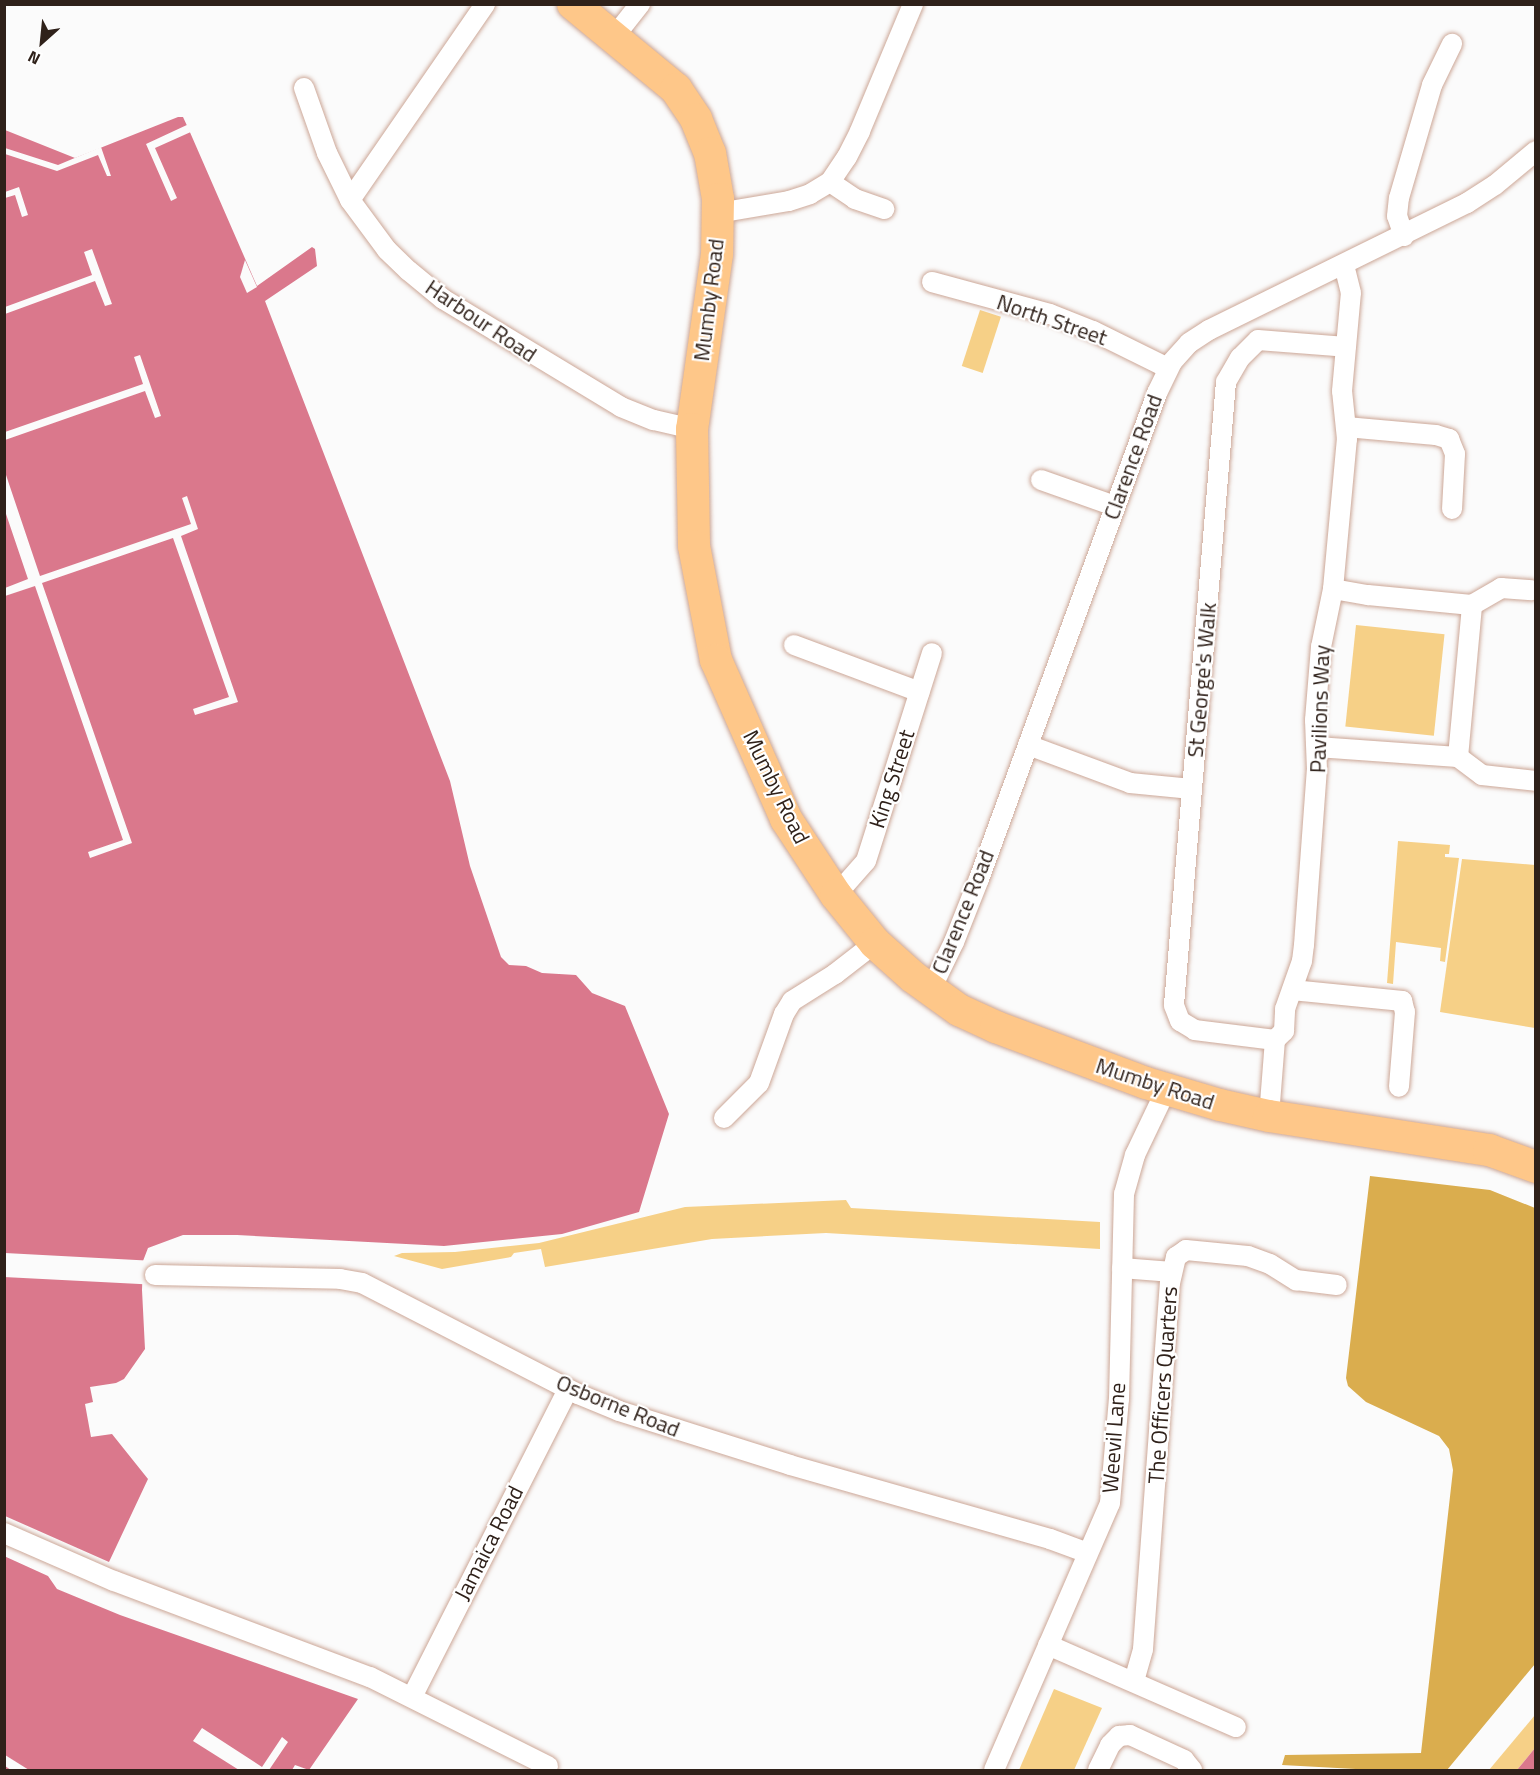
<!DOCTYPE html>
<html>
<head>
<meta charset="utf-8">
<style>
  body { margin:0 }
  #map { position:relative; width:1540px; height:1775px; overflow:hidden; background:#fbfbfb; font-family:"Titillium Web",sans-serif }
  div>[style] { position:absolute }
  .green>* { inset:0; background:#f6d087; transform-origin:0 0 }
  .forest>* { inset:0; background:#daad4e }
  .water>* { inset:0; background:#da788c }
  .pier>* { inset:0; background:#fbfbfb; transform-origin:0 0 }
  .roads { filter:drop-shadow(0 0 2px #cca797) drop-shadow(0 0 2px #cca797) }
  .street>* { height:20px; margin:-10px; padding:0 10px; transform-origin:10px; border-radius:10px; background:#fff }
  .primary>* { height:32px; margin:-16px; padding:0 16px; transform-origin:16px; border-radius:16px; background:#fec789 }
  span { translate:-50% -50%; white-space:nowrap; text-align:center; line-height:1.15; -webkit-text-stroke:4.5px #fff; paint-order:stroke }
  .street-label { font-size:22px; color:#2f211a }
  .frame { position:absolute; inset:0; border:6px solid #2f211a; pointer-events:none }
  .north { position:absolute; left:12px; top:12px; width:60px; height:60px; -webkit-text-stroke:4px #fff; paint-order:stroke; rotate:207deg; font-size:16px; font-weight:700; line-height:24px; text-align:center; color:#2f211a }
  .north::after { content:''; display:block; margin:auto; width:21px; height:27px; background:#2f211a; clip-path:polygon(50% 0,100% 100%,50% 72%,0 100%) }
</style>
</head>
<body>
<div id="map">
  <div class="green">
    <i style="left:980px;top:310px;width:22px;height:59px;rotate:18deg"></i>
    <i style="left:1356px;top:625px;width:89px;height:102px;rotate:6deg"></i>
    <i style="clip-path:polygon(1398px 841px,1450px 845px,1449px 854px,1445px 854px,1445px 857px,1459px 858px,1445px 962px,1440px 961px,1441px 948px,1396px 942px,1393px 984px,1387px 983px)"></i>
    <i style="clip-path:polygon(1462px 859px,1535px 865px,1535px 1028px,1440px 1012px)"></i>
    <i style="clip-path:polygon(846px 1200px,851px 1208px,1100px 1222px,1100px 1249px,826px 1233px,712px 1239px,545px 1267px,541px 1249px,514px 1253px,511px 1257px,442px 1269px,394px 1256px,402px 1253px,455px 1252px,539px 1243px,685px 1207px)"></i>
    <i style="clip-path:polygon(1054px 1689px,1102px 1708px,1074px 1770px,1019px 1770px)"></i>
    <i style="clip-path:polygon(1535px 1715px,1535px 1748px,1517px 1770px,1489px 1770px)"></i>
  </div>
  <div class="forest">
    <i style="clip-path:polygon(1370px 1176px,1490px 1190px,1535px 1208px,1535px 1664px,1447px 1770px,1374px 1770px,1282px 1765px,1285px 1755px,1421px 1753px,1453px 1470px,1449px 1449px,1439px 1436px,1366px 1402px,1348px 1386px,1346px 1378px)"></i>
  </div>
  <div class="water">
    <i style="clip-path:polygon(178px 117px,183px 117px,189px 130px,257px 286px,312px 247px,315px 249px,317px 266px,265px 301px,450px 781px,470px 866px,501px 957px,509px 965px,526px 966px,542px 973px,576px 975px,592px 993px,625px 1006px,669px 1114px,639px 1212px,562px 1234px,444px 1246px,237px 1235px,183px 1235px,148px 1248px,143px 1261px,142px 1290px,145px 1349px,124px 1379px,116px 1383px,90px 1387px,93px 1402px,85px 1404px,91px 1437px,112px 1434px,148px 1479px,109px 1562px,5px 1516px,5px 130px,75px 158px)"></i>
    <i style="clip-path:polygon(4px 1556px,48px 1576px,57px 1589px,120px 1615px,358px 1699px,309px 1770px,295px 1765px,292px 1770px,5px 1770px)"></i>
    <i style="clip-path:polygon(1535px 1748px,1535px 1770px,1517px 1770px)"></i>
  </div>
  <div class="pier">
    <i style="clip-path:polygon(189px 124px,193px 131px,155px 148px,177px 198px,171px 201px,146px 144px)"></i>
    <i style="clip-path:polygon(101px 147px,111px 176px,107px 176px,98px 155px,57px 171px,5px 154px,5px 148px,58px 165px)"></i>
    <i style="clip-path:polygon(19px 187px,28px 215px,22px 217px,15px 195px,5px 198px,5px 192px)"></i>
    <i style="clip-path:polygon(92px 249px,112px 304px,105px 306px,95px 281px,5px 314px,5px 307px,92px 275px,84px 252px)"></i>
    <i style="clip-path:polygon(245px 260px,257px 287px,247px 293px,240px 277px)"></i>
    <i style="clip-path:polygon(140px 355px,161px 416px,155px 418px,145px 391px,5px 440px,5px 432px,143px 384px,134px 357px)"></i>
    <i style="clip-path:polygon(5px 472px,40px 576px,191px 524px,182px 498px,187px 496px,198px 529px,181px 536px,238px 702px,195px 715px,193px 709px,229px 697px,173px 538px,42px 583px,132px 843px,90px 858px,88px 852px,123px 840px,35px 586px,5px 596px,5px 588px,28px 579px,5px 511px)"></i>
    <i style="left:5px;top:1253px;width:141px;height:24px;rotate:3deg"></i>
    <i style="clip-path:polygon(202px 1728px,262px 1767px,282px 1737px,288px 1742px,269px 1770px,239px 1770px,193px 1741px)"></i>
    <i style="clip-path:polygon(5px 1755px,29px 1770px,11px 1770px,5px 1766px)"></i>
  </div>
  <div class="roads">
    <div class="street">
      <i style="left:614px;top:37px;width:42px;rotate:-51.8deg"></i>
      <i style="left:304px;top:88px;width:69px;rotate:70.5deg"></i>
      <i style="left:327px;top:153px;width:52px;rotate:63.9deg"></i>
      <i style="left:350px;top:200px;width:62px;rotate:53.5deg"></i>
      <i style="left:387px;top:250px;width:30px;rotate:44deg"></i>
      <i style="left:409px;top:271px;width:44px;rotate:39.5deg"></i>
      <i style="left:443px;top:299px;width:208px;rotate:31.2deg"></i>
      <i style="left:621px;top:407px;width:35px;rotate:22deg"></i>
      <i style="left:654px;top:420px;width:39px;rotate:13deg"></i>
      <i style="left:830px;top:182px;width:30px;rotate:34deg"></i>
      <i style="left:855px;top:199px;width:31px;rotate:19deg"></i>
      <i style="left:350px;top:200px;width:238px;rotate:-55.4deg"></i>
      <i style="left:718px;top:213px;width:72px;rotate:-9.6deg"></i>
      <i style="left:789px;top:201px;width:22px;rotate:-18deg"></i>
      <i style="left:810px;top:194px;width:23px;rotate:-31deg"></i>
      <i style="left:830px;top:182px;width:30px;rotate:-56deg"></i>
      <i style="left:847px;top:157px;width:29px;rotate:-63deg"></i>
      <i style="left:860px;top:131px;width:138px;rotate:-67.3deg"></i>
      <i style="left:1404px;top:236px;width:21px;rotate:-109deg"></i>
      <i style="left:1397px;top:216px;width:18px;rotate:-84deg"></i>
      <i style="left:1399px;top:198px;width:118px;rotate:-73.7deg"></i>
      <i style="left:1432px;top:85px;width:46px;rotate:-64deg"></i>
      <i style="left:932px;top:282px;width:122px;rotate:15.2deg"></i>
      <i style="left:1050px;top:314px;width:46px;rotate:21.6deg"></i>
      <i style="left:1093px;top:331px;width:84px;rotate:26.3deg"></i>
      <i style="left:1346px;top:427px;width:90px;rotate:5.1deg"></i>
      <i style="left:1436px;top:435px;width:14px;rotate:17deg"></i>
      <i style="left:1449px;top:439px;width:16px;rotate:68deg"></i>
      <i style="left:1455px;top:454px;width:55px;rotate:93.1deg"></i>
      <i style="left:1041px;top:480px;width:78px;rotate:19.4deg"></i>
      <i style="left:1333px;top:589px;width:36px;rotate:10deg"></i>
      <i style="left:1368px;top:595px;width:104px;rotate:5.5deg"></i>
      <i style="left:1472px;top:605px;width:34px;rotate:-30deg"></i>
      <i style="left:1501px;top:588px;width:31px;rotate:4deg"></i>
      <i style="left:794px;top:645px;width:134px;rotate:20.5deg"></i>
      <i style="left:1028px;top:745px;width:109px;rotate:20.4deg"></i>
      <i style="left:1130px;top:783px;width:62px;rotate:5.5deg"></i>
      <i style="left:1317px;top:747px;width:141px;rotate:4.1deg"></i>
      <i style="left:1458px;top:757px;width:30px;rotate:37deg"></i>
      <i style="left:1482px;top:775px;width:54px;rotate:6.3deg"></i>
      <i style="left:1458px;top:757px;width:153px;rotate:-84.7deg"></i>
      <i style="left:836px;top:895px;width:45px;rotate:-48.6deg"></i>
      <i style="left:866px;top:861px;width:218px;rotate:-72.4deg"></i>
      <i style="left:1292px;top:990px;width:111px;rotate:5.7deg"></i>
      <i style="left:1402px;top:1001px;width:11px;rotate:75deg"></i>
      <i style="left:1405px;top:1012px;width:75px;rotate:94.6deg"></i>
      <i style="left:930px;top:991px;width:55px;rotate:-63.9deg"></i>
      <i style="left:954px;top:942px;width:68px;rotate:-68.4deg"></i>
      <i style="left:979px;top:879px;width:518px;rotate:-69.88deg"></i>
      <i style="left:1157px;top:393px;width:34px;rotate:-64deg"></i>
      <i style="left:1172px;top:362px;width:25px;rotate:-48deg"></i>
      <i style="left:1189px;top:343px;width:24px;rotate:-33deg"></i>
      <i style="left:1209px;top:330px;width:288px;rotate:-26.2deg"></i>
      <i style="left:1467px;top:203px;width:33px;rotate:-33deg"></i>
      <i style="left:1495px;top:185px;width:53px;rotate:-39.7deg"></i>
      <i style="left:1275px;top:1040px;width:81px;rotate:-172.9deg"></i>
      <i style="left:1195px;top:1030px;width:17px;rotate:-149deg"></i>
      <i style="left:1180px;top:1021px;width:17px;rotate:-111deg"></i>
      <i style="left:1174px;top:1005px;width:625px;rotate:-85.23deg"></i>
      <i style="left:1226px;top:382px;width:28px;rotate:-60deg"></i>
      <i style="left:1240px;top:358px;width:25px;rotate:-45deg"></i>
      <i style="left:1258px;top:340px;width:88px;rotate:4.5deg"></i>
      <i style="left:1275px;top:1040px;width:13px;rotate:-45deg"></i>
      <i style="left:1284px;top:1031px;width:22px;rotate:-87deg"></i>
      <i style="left:1285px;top:1009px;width:51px;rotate:-70.5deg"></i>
      <i style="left:1302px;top:961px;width:16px;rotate:-83deg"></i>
      <i style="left:1304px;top:945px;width:175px;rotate:-85.8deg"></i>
      <i style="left:1317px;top:770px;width:50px;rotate:-92.3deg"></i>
      <i style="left:1315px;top:720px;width:73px;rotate:-85.3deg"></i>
      <i style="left:1321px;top:647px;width:59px;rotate:-78.3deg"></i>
      <i style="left:1333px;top:589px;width:151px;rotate:-84.7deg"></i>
      <i style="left:1347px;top:439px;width:48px;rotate:-95.9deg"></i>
      <i style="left:1342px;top:391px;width:98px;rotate:-84.8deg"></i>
      <i style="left:1351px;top:293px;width:29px;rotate:-104deg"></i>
      <i style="left:1269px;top:1116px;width:76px;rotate:-85.5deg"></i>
      <i style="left:724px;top:1118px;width:49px;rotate:-45deg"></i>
      <i style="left:759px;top:1083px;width:73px;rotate:-70.1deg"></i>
      <i style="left:784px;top:1014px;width:15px;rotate:-58deg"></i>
      <i style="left:792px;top:1001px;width:51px;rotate:-32.1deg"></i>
      <i style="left:835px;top:974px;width:51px;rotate:-37.8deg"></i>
      <i style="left:1122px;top:1268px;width:50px;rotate:4.6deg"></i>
      <i style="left:155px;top:1275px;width:185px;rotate:1.2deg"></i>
      <i style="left:340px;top:1279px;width:22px;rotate:10deg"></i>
      <i style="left:362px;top:1283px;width:243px;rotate:27.2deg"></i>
      <i style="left:578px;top:1394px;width:44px;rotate:22.5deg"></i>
      <i style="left:619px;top:1411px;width:179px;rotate:17.5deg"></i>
      <i style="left:790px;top:1465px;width:270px;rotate:15.9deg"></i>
      <i style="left:1050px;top:1539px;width:40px;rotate:20.2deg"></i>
      <i style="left:4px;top:1533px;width:120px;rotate:23.6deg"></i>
      <i style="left:114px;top:1581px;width:273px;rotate:20.6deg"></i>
      <i style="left:370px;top:1677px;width:199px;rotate:26.6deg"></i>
      <i style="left:1048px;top:1645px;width:205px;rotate:23.6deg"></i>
      <i style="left:1134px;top:1681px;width:33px;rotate:-74deg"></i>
      <i style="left:1143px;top:1649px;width:367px;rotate:-85.8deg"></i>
      <i style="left:1170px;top:1283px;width:27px;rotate:-77deg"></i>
      <i style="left:1176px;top:1257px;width:12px;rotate:-35deg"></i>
      <i style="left:1186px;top:1250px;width:62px;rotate:5.5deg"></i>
      <i style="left:1248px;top:1256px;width:23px;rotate:20deg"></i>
      <i style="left:1270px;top:1264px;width:31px;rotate:32deg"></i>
      <i style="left:1296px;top:1280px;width:41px;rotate:7deg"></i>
      <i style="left:412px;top:1697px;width:345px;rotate:-63.1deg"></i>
      <i style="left:994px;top:1770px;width:291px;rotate:-66.5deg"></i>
      <i style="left:1110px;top:1503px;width:104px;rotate:-85.1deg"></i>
      <i style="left:1119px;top:1399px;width:205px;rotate:-88.6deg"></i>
      <i style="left:1124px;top:1194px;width:41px;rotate:-74.2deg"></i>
      <i style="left:1135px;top:1155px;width:72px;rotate:-64.5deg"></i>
      <i style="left:1098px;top:1770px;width:28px;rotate:-64deg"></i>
      <i style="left:1110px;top:1745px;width:13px;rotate:-45deg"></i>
      <i style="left:1119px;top:1736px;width:11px;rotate:-5deg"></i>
      <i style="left:1130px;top:1735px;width:60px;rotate:24.8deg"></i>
      <i style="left:1184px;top:1760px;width:13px;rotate:51deg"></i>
    </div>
    <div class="primary">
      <i style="left:573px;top:4px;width:134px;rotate:39.5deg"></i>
      <i style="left:676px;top:89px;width:36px;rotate:56deg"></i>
      <i style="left:696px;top:119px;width:37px;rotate:68deg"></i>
      <i style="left:710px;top:153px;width:47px;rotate:80.1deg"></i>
      <i style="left:718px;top:199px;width:55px;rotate:91deg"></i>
      <i style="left:717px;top:254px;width:177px;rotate:98.1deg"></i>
      <i style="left:692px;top:429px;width:117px;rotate:89deg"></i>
      <i style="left:694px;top:546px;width:116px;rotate:79.1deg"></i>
      <i style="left:716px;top:660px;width:174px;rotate:66.2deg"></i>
      <i style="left:786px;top:819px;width:91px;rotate:56.7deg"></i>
      <i style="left:836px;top:895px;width:62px;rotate:50.9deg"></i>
      <i style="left:875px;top:943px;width:51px;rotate:41.8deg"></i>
      <i style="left:913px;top:977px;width:57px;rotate:35.7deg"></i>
      <i style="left:959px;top:1010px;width:41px;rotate:24.7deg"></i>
      <i style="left:996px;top:1027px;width:160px;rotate:20.5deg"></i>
      <i style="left:1146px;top:1083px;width:77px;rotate:16.6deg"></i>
      <i style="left:1220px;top:1105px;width:50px;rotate:12.7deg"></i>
      <i style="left:1269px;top:1116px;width:223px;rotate:8.8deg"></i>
      <i style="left:1489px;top:1150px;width:50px;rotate:19.9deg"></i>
    </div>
  </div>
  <div class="street-label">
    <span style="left:709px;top:300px;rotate:-83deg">Mumby Road</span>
    <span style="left:1052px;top:320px;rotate:19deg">North Street</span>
    <span style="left:481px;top:321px;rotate:34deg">Harbour Road</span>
    <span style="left:1133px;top:457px;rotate:-70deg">Clarence Road</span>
    <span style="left:1202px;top:680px;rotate:-85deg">St George's Walk</span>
    <span style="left:1320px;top:709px;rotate:-88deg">Pavilions Way</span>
    <span style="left:892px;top:779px;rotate:-72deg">King Street</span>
    <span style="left:776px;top:787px;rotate:64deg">Mumby Road</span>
    <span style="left:963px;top:912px;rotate:-68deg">Clarence Road</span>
    <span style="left:1155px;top:1084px;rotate:18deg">Mumby Road</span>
    <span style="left:1163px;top:1385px;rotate:-86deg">The Officers Quarters</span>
    <span style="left:618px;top:1406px;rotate:22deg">Osborne Road</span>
    <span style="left:1114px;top:1438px;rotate:-86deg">Weevil Lane</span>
    <span style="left:489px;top:1543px;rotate:-63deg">Jamaica Road</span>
  </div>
  <div class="frame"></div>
  <div class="north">N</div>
</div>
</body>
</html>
